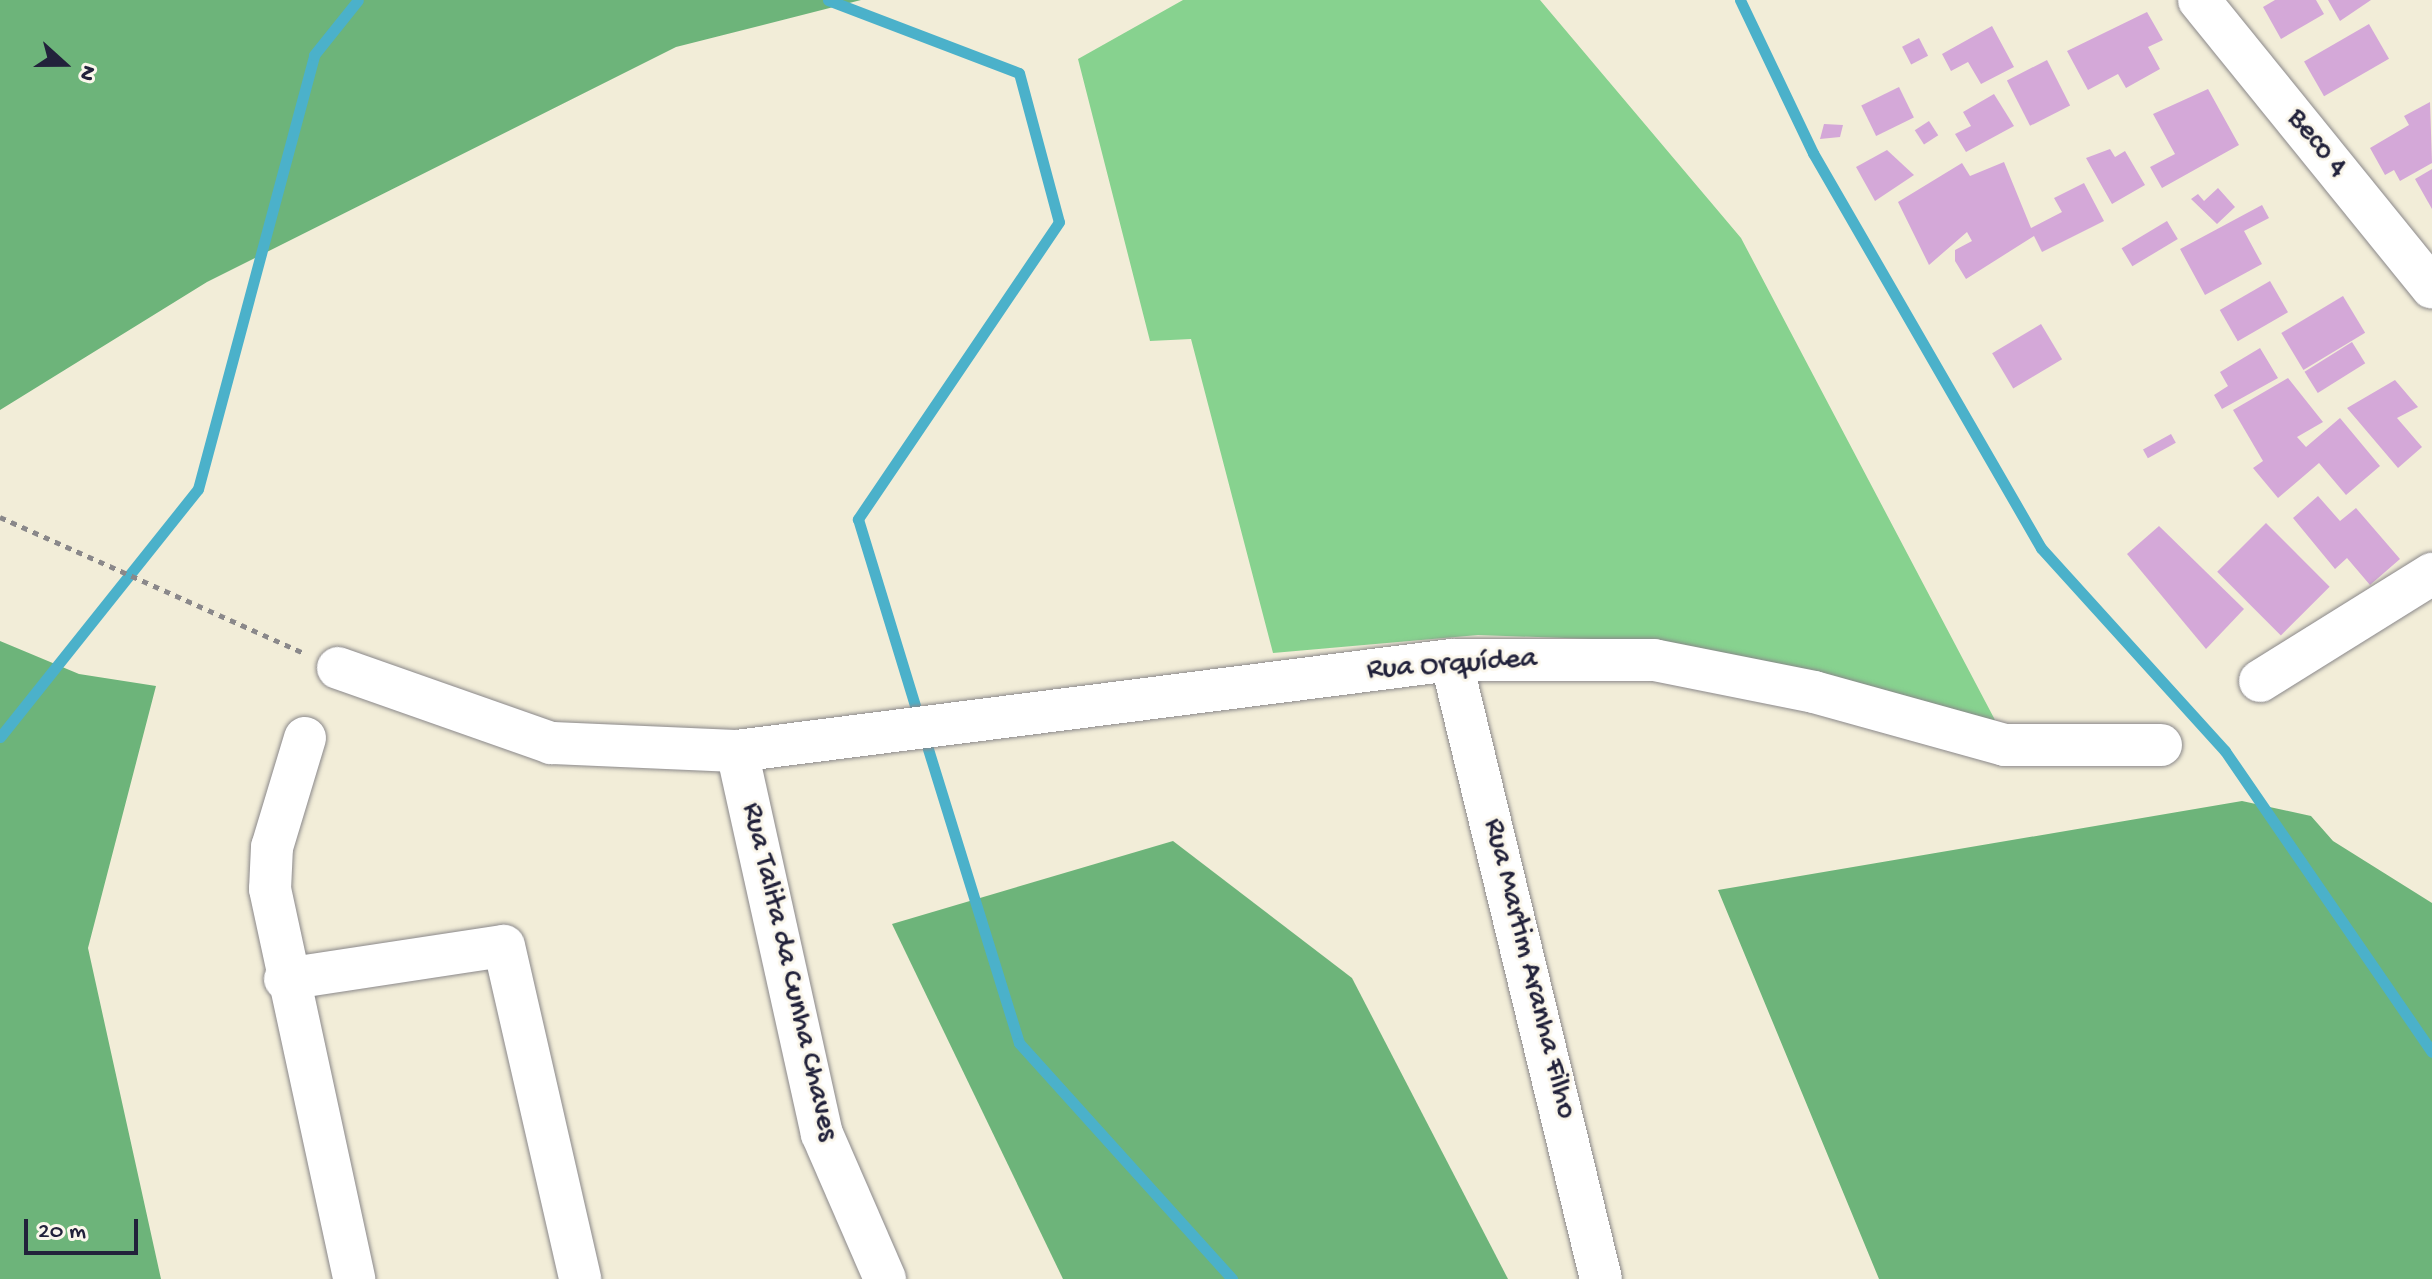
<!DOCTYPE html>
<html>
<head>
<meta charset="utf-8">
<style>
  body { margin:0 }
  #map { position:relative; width:2432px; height:1279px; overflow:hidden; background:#f2edd8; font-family:"Gochi Hand",sans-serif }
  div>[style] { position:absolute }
  .green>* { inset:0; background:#87d28f }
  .forest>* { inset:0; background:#6db47a }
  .stream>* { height:11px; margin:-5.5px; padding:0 5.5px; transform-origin:5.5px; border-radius:5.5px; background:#4bb1ca }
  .building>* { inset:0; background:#d4a8d8; transform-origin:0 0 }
  .path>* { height:5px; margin-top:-2.5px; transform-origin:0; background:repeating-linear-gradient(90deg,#8a888a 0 6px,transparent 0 12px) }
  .roads { filter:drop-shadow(0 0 2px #8a888a) drop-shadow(0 0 2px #8a888a) }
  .minor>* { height:42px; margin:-21px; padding:0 21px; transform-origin:21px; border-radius:21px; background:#fff }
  span { translate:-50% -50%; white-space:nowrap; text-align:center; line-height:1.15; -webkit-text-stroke:6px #fbf7ec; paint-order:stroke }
  .street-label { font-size:30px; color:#22223b }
  .north { position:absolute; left:24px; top:24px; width:80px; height:80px; -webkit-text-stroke:6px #fbf7ec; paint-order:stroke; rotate:111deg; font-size:22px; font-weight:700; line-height:32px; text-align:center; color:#22223b }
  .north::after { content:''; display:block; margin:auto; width:28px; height:36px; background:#22223b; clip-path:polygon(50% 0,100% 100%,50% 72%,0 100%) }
  .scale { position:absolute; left:24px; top:1219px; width:114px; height:36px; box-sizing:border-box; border:4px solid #22223b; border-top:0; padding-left:10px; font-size:24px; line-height:28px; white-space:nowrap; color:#22223b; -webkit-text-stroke:6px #fbf7ec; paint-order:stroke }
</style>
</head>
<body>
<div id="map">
  <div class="green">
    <i style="clip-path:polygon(1183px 0,1540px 0,1741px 238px,1995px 720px,1980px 727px,1620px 640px,1478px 635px,1273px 653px,1191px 339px,1150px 341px,1078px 59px)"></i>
  </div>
  <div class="forest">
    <i style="clip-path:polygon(0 0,861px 0,676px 47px,207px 282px,0 410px)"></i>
    <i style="clip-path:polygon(0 641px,79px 674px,156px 686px,88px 948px,161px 1279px,0 1279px)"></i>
    <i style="clip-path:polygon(2242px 801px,2311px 816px,2333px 841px,2432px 903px,2432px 1279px,1879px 1279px,1718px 890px)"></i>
    <i style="clip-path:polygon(1173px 841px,1352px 978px,1508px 1279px,1063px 1279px,892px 924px)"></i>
  </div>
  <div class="stream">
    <i style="left:828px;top:0;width:204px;rotate:20.9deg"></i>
    <i style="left:1019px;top:73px;width:154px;rotate:75deg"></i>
    <i style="left:1059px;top:222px;width:359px;rotate:124.1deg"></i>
    <i style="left:858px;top:519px;width:209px;rotate:73deg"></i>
    <i style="left:1740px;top:0;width:170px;rotate:64.5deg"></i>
    <i style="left:1813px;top:153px;width:456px;rotate:60deg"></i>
    <i style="left:2041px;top:548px;width:274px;rotate:47.8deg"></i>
    <i style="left:2225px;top:751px;width:365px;rotate:55.5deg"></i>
    <i style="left:924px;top:736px;width:321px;rotate:72.8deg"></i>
    <i style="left:1019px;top:1043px;width:318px;rotate:47.9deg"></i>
    <i style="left:0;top:737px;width:317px;rotate:-51.4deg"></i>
    <i style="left:198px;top:489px;width:449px;rotate:-75deg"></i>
    <i style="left:314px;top:55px;width:70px;rotate:-51.3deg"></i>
  </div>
  <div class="building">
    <i style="clip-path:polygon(2275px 0,2316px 0,2324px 14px,2281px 39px,2263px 7px)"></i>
    <i style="clip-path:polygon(2328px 0,2371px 0,2340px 21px)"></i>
    <i style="clip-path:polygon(2147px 12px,2163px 40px,2148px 47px,2160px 69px,2126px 88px,2118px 74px,2088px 90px,2067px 51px)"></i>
    <i style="left:2369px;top:24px;width:40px;height:75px;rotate:60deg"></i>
    <i style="clip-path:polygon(1992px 26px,2014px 67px,1981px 84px,1968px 62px,1951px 71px,1942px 54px)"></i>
    <i style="left:1919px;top:38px;width:20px;height:19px;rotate:63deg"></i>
    <i style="left:2047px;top:60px;width:51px;height:45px;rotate:63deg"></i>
    <i style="left:1899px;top:87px;width:34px;height:42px;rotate:64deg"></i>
    <i style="clip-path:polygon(2208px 89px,2239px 145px,2162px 188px,2150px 167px,2175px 154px,2153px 114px)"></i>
    <i style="clip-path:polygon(1994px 94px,2014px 126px,1966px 152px,1955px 134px,1971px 126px,1963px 112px)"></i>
    <i style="clip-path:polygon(2430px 102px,2432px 163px,2400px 181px,2394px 170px,2385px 175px,2370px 148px,2409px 125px,2404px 116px)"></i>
    <i style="left:1929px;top:121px;width:17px;height:17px;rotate:57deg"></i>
    <i style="clip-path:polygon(1824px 124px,1843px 125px,1840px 137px,1820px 139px)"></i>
    <i style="clip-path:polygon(2110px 149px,2115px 157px,2125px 151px,2145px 185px,2112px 204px,2086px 158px)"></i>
    <i style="clip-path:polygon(1887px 150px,1914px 175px,1875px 201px,1856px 167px)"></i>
    <i style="clip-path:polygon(2004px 162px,2031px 228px,2062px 212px,2054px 198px,2084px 183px,2104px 221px,2042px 252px,2034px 236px,1966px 279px,1955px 261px,1955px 250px,1972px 241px,1967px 232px,1929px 265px,1898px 202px,1962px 163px,1970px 176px)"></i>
    <i style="clip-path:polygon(2432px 169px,2432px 209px,2415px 179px)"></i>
    <i style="clip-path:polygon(2218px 188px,2235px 207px,2217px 224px,2191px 199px,2198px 194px,2204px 201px)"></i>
    <i style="clip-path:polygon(2262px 205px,2269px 218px,2244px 231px,2262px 264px,2205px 295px,2180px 249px)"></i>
    <i style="left:2167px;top:221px;width:21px;height:53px;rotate:59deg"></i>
    <i style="left:2270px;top:281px;width:36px;height:58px;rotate:60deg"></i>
    <i style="left:2343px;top:296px;width:43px;height:72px;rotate:59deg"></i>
    <i style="left:2041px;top:324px;width:41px;height:57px;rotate:59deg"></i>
    <i style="left:2352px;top:342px;width:25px;height:56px;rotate:58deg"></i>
    <i style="clip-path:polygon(2260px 348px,2278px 378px,2222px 409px,2214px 395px,2228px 386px,2220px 372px)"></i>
    <i style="clip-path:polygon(2288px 378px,2323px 422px,2297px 437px,2306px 447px,2340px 418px,2380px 466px,2346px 495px,2319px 463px,2278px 498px,2253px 468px,2263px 461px,2233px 410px)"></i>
    <i style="clip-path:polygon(2395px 380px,2418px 407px,2397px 418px,2422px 447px,2398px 468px,2347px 408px)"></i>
    <i style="left:2171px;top:434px;width:10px;height:32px;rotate:61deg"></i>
    <i style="clip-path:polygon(2318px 496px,2340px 521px,2356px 508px,2400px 559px,2370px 585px,2347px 558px,2335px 569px,2293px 518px)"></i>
    <i style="left:2266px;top:523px;width:90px;height:69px;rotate:45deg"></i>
    <i style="clip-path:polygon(2159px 526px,2244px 609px,2206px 649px,2127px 554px)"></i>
  </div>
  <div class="path">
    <i style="left:0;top:517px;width:331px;rotate:24.1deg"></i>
  </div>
  <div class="roads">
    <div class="minor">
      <i style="left:2199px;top:0;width:370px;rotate:51deg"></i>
      <i style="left:1451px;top:660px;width:637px;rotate:76.38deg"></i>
      <i style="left:338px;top:668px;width:226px;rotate:19.4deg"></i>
      <i style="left:551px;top:743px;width:186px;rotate:2.5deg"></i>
      <i style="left:737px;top:751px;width:720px;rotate:-7.26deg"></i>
      <i style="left:1451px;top:660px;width:203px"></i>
      <i style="left:1654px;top:660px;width:163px;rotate:11.3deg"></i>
      <i style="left:1814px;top:692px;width:198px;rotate:15.5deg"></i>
      <i style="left:2005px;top:745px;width:156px"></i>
      <i style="left:2260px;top:681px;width:203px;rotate:-31.9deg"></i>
      <i style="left:305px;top:738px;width:114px;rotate:106.8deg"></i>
      <i style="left:272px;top:847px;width:42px;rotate:92.7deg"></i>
      <i style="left:270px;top:889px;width:399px;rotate:77.8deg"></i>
      <i style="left:737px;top:751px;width:392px;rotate:77.5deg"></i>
      <i style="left:822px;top:1134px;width:158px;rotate:66.5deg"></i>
      <i style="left:285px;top:979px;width:221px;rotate:-8.6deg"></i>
      <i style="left:504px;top:946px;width:342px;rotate:77.1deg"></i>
    </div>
  </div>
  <div class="street-label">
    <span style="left:2316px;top:144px;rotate:51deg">Beco 4</span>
    <span style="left:1452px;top:666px;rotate:-4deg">Rua Orquídea</span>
    <span style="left:1528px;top:969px;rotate:76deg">Rua Martim Aranha Filho</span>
    <span style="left:788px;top:972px;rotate:77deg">Rua Talita da Cunha Chaves</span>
  </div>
  <div class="north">N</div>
  <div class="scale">20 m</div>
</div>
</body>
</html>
